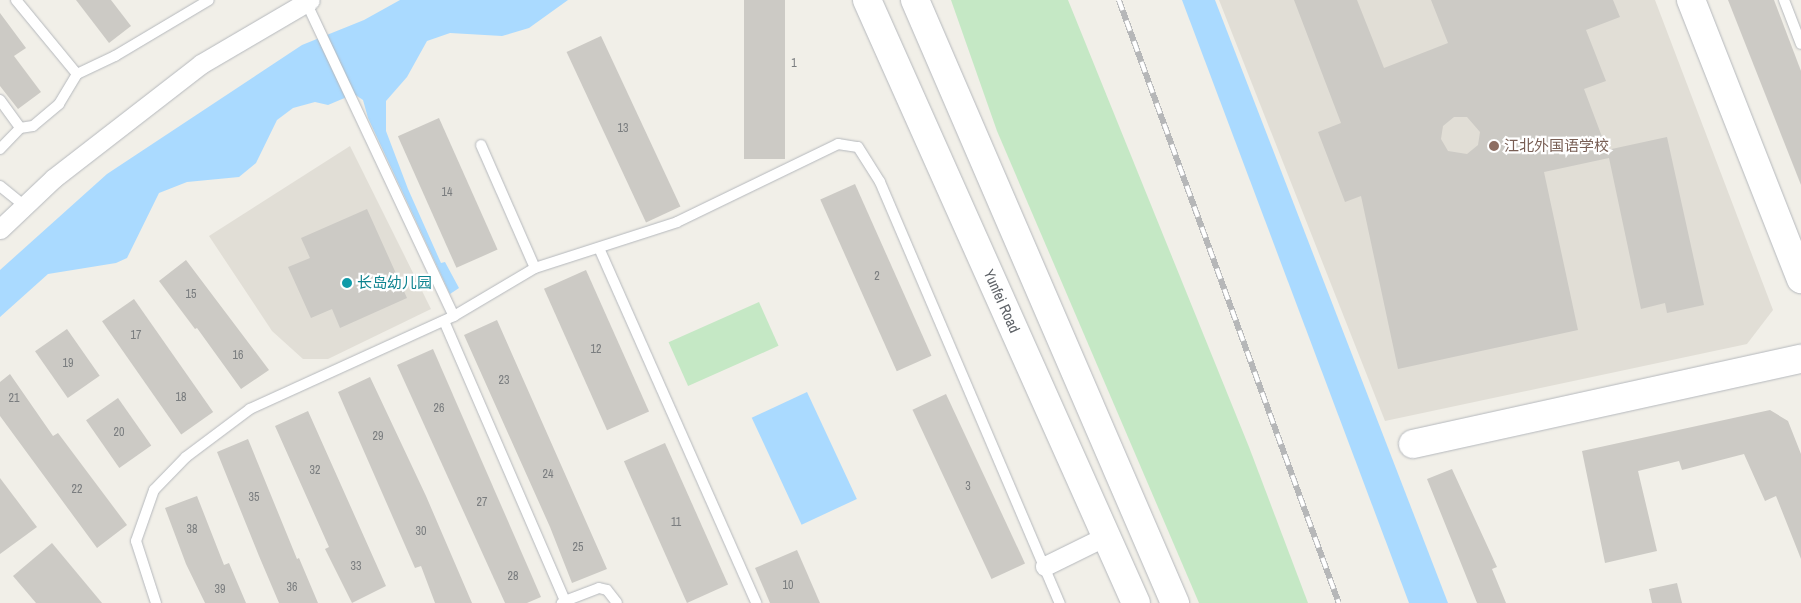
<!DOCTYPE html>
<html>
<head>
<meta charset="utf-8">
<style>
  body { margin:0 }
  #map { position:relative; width:1801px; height:603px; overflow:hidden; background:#f1efe8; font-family:"Archivo Narrow","Noto Sans SC",sans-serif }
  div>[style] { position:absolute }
  .education>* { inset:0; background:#e1ded6 }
  .green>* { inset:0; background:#c5e8c5; transform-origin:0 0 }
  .water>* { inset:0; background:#aadaff; transform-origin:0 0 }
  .building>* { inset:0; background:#cccac5; transform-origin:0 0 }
  .roads { filter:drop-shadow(0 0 1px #b5b8bc) drop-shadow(0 0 1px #b5b8bc) }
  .lane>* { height:10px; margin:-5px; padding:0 5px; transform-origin:5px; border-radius:5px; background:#fff }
  .street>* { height:19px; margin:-9.5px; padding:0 9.5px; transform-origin:9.5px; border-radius:9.5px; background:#fff }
  .secondary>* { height:28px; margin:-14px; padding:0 14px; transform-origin:14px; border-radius:14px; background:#fff }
  .rail>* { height:5.5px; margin-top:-2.75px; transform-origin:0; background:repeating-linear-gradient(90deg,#fff 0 11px,#b6b7b8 0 22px); box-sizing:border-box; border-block:1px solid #b6b7b8 }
  .dots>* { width:14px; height:14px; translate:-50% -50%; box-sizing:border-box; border:2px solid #fff; border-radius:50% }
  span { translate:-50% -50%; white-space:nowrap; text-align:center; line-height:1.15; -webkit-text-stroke:4.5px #fff; paint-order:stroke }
  .number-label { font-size:12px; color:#7a7d7f }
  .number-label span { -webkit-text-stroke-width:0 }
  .education-label { font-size:15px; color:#785e54 }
  .left { translate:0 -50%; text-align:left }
  .culture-label { font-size:15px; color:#0d838f }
  .street-label { font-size:15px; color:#5f6368 }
</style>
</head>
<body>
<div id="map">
  <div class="education">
    <i style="clip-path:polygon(1219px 0,1655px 0,1773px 310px,1747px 344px,1385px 421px)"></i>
    <i style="clip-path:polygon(350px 146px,431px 309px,328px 359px,303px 359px,272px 331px,209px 236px)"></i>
  </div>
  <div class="green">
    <i style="clip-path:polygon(951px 0,1068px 0,1249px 447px,1308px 603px,1199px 603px,997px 131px)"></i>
    <i style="left:759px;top:302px;width:48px;height:99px;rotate:66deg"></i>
  </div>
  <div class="water">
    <i style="clip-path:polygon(400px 0,568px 0,529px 28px,502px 36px,450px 33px,427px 41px,407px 77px,386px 101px,386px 131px,408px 189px,441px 263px,445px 262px,459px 288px,450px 294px,368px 118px,363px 100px,354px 94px,328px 105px,315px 102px,293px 108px,277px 120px,256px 163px,239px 177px,187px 182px,159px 193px,127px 258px,116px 263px,48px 274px,0 317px,0 270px,107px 174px,302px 45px,364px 20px)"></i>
    <i style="clip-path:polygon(1182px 0,1215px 0,1448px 603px,1409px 603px)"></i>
    <i style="left:807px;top:392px;width:118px;height:61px;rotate:65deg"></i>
  </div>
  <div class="building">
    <i style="clip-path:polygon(76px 0,111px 0,131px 26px,109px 43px)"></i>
    <i style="left:744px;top:0;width:41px;height:159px"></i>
    <i style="clip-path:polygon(evenodd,1294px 0,1357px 0,1384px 68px,1448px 43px,1431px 0,1613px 0,1620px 17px,1586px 30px,1606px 81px,1584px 89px,1607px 150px,1667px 137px,1704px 305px,1667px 313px,1665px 303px,1641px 309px,1609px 158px,1544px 172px,1578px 330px,1398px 369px,1361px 196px,1345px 202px,1318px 132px,1341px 123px,1294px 0,1454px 117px,1467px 117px,1480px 132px,1478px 145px,1467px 154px,1448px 151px,1441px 139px,1443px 126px,1454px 117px)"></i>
    <i style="clip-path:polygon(1728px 0,1774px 0,1801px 71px,1801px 185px)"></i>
    <i style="clip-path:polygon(0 13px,26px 48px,14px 56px,41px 92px,18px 109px,0 86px)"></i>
    <i style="left:601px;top:36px;width:188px;height:38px;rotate:65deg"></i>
    <i style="left:439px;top:118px;width:144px;height:45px;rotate:66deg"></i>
    <i style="left:855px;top:184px;width:188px;height:38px;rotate:66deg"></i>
    <i style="clip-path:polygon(367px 209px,407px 298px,340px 328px,332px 309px,311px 318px,288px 267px,310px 258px,301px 238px)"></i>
    <i style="clip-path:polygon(186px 260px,269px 370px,241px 389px,197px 328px,195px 329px,159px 281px)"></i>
    <i style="left:586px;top:270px;width:155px;height:46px;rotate:66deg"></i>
    <i style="left:134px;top:299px;width:138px;height:39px;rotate:55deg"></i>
    <i style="clip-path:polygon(497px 320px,607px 569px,572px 583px,550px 527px,464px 335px)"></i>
    <i style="left:67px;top:329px;width:57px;height:39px;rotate:55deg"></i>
    <i style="clip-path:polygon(433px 349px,541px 597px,527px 603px,505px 603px,397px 365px)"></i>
    <i style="clip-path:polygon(10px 374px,53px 436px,58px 433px,127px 525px,97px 548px,0 416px,0 382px)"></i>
    <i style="clip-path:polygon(370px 377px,426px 496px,472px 603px,435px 603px,421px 566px,415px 568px,338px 392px)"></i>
    <i style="left:946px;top:394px;width:187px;height:37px;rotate:65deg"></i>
    <i style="left:118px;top:398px;width:58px;height:39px;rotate:55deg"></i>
    <i style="clip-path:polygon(1770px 410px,1788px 421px,1801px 454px,1801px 559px,1776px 496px,1765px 501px,1744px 454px,1682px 470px,1679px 461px,1638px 471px,1657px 551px,1605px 563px,1582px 451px)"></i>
    <i style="clip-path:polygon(308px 411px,386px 586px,352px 603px,325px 549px,329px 547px,275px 426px)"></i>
    <i style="clip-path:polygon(248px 439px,297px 559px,299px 558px,318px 603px,279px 603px,259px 556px,217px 452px)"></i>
    <i style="left:665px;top:443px;width:155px;height:45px;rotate:66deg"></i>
    <i style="clip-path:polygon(1452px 469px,1497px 567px,1492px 569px,1506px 603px,1477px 603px,1427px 479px)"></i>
    <i style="clip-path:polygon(0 478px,37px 527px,0 554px)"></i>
    <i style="clip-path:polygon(197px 496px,224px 565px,229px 563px,246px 603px,205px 603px,186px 564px,165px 508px)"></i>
    <i style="clip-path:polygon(52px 543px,102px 603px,36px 603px,13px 576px)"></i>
    <i style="clip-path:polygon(797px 550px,820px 603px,770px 603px,755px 568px)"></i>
    <i style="clip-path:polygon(1677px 583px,1682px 603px,1652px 603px,1649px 589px)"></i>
  </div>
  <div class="roads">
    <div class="lane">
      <i style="left:16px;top:0;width:96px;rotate:50.5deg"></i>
      <i style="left:1784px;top:0;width:47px;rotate:68.9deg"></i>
      <i style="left:306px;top:2px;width:347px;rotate:64.8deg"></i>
      <i style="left:0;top:100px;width:34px;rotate:54deg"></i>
      <i style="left:481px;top:145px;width:134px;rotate:66.3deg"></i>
      <i style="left:0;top:149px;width:29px;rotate:-46deg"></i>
      <i style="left:20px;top:128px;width:13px;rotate:-9deg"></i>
      <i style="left:33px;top:126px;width:34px;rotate:-40deg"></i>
      <i style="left:59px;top:104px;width:35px;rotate:-59deg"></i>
      <i style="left:77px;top:74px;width:42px;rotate:-25.3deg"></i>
      <i style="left:115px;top:56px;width:109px;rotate:-30.8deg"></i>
      <i style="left:0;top:186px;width:32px;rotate:39deg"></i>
      <i style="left:599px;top:248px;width:388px;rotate:66.1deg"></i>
      <i style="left:444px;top:321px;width:305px;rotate:66.6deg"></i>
      <i style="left:565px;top:601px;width:4px;rotate:146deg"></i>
      <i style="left:565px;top:601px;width:36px;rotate:-21deg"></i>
      <i style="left:599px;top:588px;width:8px;rotate:14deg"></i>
      <i style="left:607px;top:590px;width:16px;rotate:52deg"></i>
      <i style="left:156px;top:603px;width:65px;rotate:-107.9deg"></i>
      <i style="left:136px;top:541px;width:54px;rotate:-70.6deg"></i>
      <i style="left:154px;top:490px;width:46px;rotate:-45.9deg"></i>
      <i style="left:186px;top:457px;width:80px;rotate:-36.9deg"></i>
      <i style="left:250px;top:409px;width:224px;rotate:-24.5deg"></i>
      <i style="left:454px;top:316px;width:94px;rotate:-30.7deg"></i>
      <i style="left:535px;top:268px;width:149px;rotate:-17.9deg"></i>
      <i style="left:677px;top:222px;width:179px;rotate:-25.8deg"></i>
      <i style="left:838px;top:144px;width:20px;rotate:9deg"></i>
      <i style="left:858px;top:147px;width:41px;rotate:57.8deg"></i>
      <i style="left:880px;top:182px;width:458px;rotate:66.9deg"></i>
    </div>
    <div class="street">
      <i style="left:0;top:229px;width:74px;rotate:-43.4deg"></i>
      <i style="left:54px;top:178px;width:186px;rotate:-37.8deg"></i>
      <i style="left:201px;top:64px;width:126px;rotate:-30.4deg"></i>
      <i style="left:1045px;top:566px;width:68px;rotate:-26.2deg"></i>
    </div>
    <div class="secondary">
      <i style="left:867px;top:0;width:660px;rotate:65.96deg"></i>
      <i style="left:915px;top:0;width:657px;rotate:66.68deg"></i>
      <i style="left:1691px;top:0;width:300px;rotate:68.5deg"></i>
      <i style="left:1413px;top:444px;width:397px;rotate:-12.4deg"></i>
    </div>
  </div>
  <div class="rail">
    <i style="left:1119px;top:0;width:642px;rotate:69.96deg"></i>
  </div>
  <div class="dots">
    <i style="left:1494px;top:146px;background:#8d6e63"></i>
    <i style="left:347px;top:283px;background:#0f9aa8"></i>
  </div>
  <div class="number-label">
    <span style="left:794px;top:64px">1</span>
    <span style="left:623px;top:129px">13</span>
    <span style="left:447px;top:193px">14</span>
    <span style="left:877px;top:277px">2</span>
    <span style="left:191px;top:295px">15</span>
    <span style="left:136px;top:336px">17</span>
    <span style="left:596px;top:350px">12</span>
    <span style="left:238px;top:356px">16</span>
    <span style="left:68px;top:364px">19</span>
    <span style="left:504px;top:381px">23</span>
    <span style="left:181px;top:398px">18</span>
    <span style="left:14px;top:399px">21</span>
    <span style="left:439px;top:409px">26</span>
    <span style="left:119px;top:433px">20</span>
    <span style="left:378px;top:437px">29</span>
    <span style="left:315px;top:471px">32</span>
    <span style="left:548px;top:475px">24</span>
    <span style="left:968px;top:487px">3</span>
    <span style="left:77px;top:490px">22</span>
    <span style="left:254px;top:498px">35</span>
    <span style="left:482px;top:503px">27</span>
    <span style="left:676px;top:523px">11</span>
    <span style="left:192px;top:530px">38</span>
    <span style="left:421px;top:532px">30</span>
    <span style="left:578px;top:548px">25</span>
    <span style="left:356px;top:567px">33</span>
    <span style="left:513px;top:577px">28</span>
    <span style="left:788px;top:586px">10</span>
    <span style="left:292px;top:588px">36</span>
    <span style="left:220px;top:590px">39</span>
  </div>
  <div class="education-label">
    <span class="left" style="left:1504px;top:146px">江北外国语学校</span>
  </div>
  <div class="culture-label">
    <span class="left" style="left:357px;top:283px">长岛幼儿园</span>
  </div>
  <div class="street-label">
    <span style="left:1002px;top:301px;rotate:66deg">Yunfei Road</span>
  </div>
</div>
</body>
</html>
